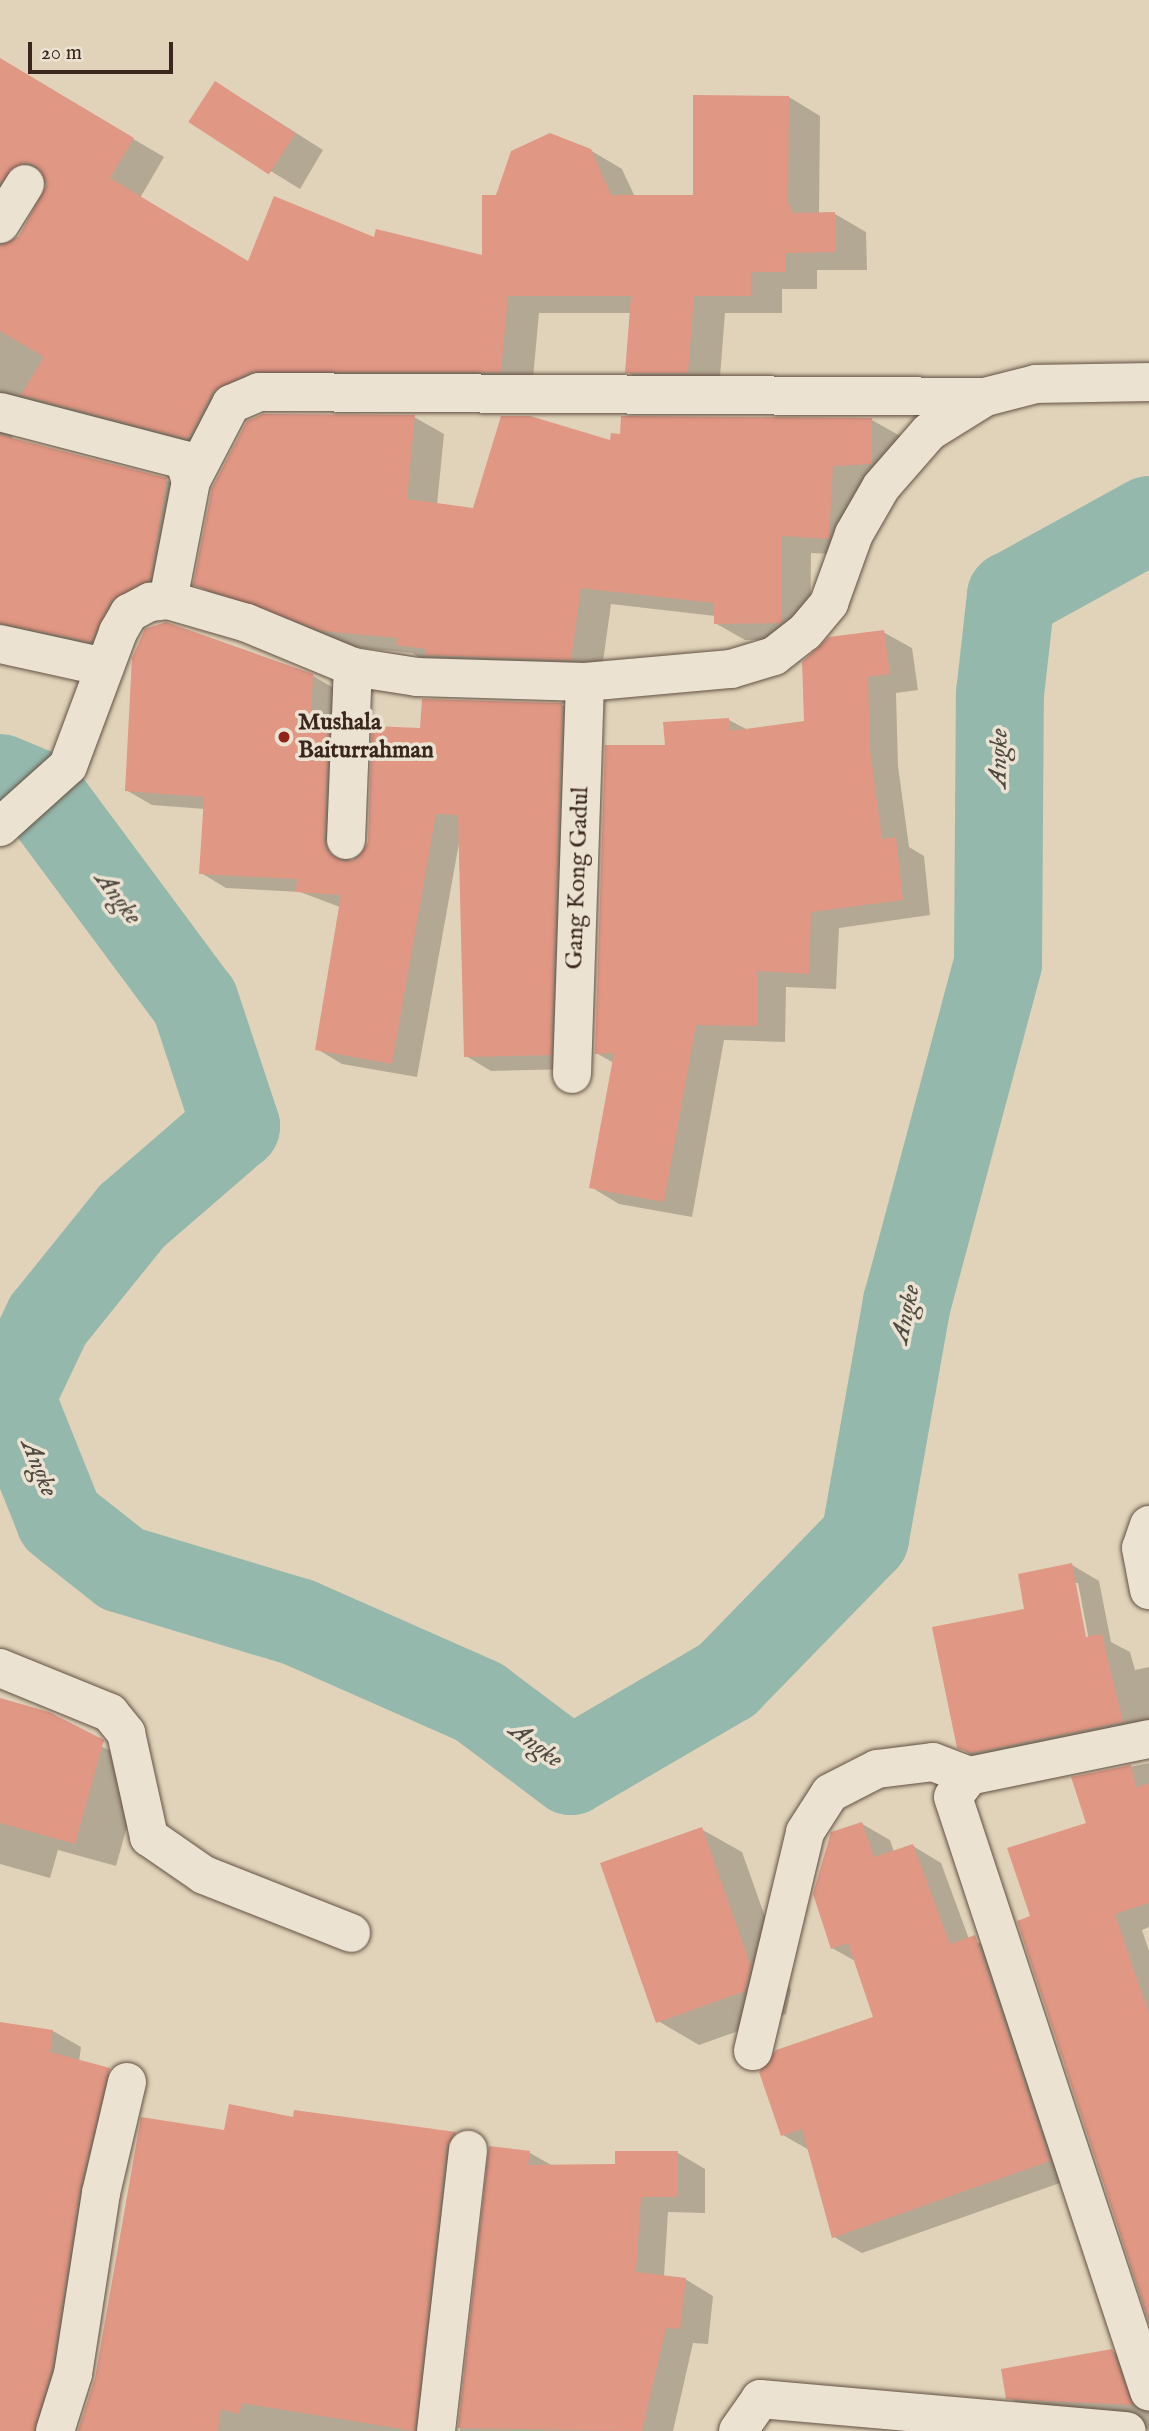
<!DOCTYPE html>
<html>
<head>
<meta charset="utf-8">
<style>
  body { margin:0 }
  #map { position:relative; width:1149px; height:2431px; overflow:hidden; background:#e0d3b9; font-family:"IM FELL English",serif }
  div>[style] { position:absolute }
  .shadow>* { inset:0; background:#0003 }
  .river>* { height:88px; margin:-44px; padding:0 44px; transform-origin:44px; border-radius:44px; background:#94b8ac }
  .building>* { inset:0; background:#e09784; transform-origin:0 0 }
  .roads { filter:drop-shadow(0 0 2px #645144) drop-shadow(0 0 2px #645144) }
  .minor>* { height:38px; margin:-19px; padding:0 19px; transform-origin:19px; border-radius:19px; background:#ebe2d2 }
  .dots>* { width:19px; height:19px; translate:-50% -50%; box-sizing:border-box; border:4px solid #ebe2d2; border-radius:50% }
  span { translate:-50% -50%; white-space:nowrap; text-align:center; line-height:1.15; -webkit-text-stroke:7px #ebe2d2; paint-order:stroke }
  .poi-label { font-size:24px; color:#3a261d; font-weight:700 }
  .left { translate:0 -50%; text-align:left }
  .street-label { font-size:24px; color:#3a261d }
  .water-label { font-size:26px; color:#504a41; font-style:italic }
  .scale { position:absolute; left:28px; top:42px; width:145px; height:32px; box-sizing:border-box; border:4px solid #3a261d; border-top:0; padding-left:9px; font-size:21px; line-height:24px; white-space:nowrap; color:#3a261d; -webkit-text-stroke:5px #ebe2d2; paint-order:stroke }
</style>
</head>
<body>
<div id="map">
  <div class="shadow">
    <i style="clip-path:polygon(evenodd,9px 66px,164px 157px,140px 198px,249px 263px,375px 240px,484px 257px,497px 197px,590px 150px,622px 169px,635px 197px,695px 197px,789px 97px,820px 116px,819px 214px,835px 214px,866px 232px,867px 270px,817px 270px,817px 289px,782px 289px,782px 313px,725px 313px,719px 390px,658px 390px,627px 372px,631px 313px,539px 313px,532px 389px,244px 411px,220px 455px,10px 426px,13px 440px,166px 480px,198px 498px,123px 659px,0 638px,0 81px,9px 66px,50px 178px,20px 237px,8px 243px,50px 178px)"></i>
    <i style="clip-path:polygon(244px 100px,323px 150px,300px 189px,191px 122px)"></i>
    <i style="clip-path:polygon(414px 417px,444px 434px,437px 505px,474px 510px,611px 442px,872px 420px,902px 437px,858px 555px,811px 553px,810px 639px,745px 640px,715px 623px,715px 616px,611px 604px,601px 676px,428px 662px,412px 653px,354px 647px,225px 601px,195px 584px)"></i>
    <i style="clip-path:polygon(883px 632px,912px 648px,918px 690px,896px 693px,898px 766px,909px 847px,924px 856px,930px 915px,839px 928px,836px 989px,786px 987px,785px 1042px,724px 1040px,692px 1217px,619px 1204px,591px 1187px,614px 1063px,596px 1053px,667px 747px,729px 720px,748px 730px,806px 723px)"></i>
    <i style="clip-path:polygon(313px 676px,339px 691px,351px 862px,369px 842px,422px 730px,562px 705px,588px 720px,576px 1069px,491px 1071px,466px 1056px,459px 843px,417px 1077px,342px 1064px,317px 1049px,340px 907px,300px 892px,226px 888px,201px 873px,205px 809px,152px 805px,126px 790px)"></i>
    <i style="clip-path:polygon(evenodd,1072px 1565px,1099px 1581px,1111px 1642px,1130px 1652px,1135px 1670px,1149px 1667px,1149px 1738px,986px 1763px,958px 1747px,1026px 1610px,1072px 1565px,1074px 1583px,1078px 1583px,1090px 1646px,1086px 1646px,1074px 1583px)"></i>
    <i style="clip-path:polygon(0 1700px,144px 1766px,116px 1866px,58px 1850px,50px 1878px,0 1864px)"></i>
    <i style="clip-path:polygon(1149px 1763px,1149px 1927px,1142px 1930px,1149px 1951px,1149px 2323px,1019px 1922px,1032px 1917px,1088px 1824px,1073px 1779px)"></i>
    <i style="clip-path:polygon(862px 1824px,890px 1840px,894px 1852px,913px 1846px,941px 1863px,969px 1939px,1003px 1953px,1077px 2177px,862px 2253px,834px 2237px,809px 2150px,783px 2135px,875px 2018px,855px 1961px,832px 1948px)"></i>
    <i style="clip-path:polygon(701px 1829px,742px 1852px,791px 1990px,786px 2014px,699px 2045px,658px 2021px)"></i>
    <i style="clip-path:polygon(0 2024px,53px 2031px,81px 2047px,79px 2062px,137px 2086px,65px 2431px,0 2431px)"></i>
    <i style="clip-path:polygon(295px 2112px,456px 2134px,483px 2150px,443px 2431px,78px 2431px,96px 2381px,225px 2132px,294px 2120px)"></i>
    <i style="clip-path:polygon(490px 2148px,530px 2153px,553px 2166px,617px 2166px,678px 2153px,705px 2169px,705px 2213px,668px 2212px,664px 2277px,685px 2279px,713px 2296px,708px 2344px,693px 2343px,673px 2431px,460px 2431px)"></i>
    <i style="clip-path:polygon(1112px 2351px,1140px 2367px,1149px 2391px,1149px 2429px,1036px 2414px,1008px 2397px)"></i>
  </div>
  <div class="river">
    <i style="left:0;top:778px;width:44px;rotate:22.5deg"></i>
    <i style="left:41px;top:795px;width:258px;rotate:53.4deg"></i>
    <i style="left:195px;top:1002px;width:131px;rotate:71.7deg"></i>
    <i style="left:236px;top:1126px;width:138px;rotate:139.1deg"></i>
    <i style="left:132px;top:1216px;width:134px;rotate:128.9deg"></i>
    <i style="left:48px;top:1320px;width:86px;rotate:115.4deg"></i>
    <i style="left:11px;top:1398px;width:131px;rotate:68.1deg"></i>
    <i style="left:60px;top:1520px;width:79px;rotate:38.3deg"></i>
    <i style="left:122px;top:1569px;width:184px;rotate:16.8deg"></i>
    <i style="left:298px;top:1622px;width:198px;rotate:23.8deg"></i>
    <i style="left:479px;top:1702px;width:115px;rotate:36.9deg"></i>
    <i style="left:571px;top:1771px;width:181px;rotate:-30.3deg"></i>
    <i style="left:727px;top:1680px;width:198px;rotate:-45.8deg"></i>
    <i style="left:865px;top:1538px;width:239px;rotate:-79.9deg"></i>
    <i style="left:907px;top:1303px;width:352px;rotate:-75deg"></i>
    <i style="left:998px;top:963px;width:269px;rotate:-89.6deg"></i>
    <i style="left:1000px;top:694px;width:99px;rotate:-83.6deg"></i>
    <i style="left:1011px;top:596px;width:158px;rotate:-28.8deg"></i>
  </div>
  <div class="building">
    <i style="clip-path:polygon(0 58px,134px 138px,110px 178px,248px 261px,274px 196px,374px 237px,376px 229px,482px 255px,482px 195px,496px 195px,511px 151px,550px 133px,591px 149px,611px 195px,693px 195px,693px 95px,789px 96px,788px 202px,792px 213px,835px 212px,836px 252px,786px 253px,786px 272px,751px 272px,751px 296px,694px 296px,688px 373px,625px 373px,631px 296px,508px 296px,501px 372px,251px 372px,212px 393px,188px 439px,21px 395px,44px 357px,0 331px,0 246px,19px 236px,47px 184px,37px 166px,25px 162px,0 183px)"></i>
    <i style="left:215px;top:81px;width:96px;height:49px;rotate:33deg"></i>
    <i style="clip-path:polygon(263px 414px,415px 415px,407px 499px,473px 508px,501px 416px,530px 416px,610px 440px,611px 433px,620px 434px,621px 416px,872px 418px,872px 464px,833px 466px,829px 539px,782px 536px,781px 623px,714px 624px,714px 603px,581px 588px,571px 660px,425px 655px,426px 649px,396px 645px,397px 638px,323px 631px,193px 585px,212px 488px,247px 421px)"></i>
    <i style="clip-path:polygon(0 435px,167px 478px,150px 580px,111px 601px,91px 642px,0 623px)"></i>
    <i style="clip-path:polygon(166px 622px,313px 674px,311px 717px,329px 717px,324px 840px,327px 851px,344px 862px,357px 859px,368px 842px,372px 726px,420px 728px,422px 699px,562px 703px,551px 1055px,464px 1057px,458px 815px,436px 814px,392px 1064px,315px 1050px,341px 895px,296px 892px,297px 879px,199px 874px,204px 797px,125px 791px,132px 658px,145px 629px)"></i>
    <i style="clip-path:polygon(884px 630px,890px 674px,868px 677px,870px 749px,882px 839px,896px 837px,903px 900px,811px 912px,809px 974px,758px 971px,757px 1026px,696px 1025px,664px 1202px,589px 1188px,614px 1053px,595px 1054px,605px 745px,665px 745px,663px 722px,729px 718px,730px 731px,804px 721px,802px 662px,829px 637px)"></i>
    <i style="clip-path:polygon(1072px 1563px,1086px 1637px,1102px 1634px,1123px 1722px,971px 1753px,957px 1748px,932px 1627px,1024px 1609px,1018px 1574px)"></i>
    <i style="clip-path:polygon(0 1698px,49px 1712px,104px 1740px,75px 1844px,0 1823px)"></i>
    <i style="clip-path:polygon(1131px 1765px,1136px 1788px,1149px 1783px,1149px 1903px,1115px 1914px,1149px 2014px,1149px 2321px,1017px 1921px,1030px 1916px,1007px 1848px,1086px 1823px,1071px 1777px)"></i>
    <i style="clip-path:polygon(862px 1822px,874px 1857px,913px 1844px,950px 1944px,975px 1935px,1050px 2161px,832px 2238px,802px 2129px,781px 2136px,759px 2072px,776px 2050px,873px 2017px,848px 1943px,831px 1949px,813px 1894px,831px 1832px)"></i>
    <i style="clip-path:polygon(702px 1827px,751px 1966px,745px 1991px,656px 2023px,600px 1863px)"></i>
    <i style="clip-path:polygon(0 2022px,53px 2030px,50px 2052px,110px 2068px,80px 2188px,52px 2369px,34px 2431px,0 2431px)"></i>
    <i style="clip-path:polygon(229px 2104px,293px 2117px,294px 2110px,456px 2132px,446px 2148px,415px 2431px,242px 2403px,239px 2414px,221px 2409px,218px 2431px,78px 2431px,95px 2378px,141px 2117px,224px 2130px)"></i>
    <i style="clip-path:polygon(489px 2146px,530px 2151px,528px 2165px,615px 2164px,615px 2151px,678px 2151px,678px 2197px,641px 2197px,636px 2272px,686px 2278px,680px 2329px,666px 2328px,642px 2431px,458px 2428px)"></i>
    <i style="clip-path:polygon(1112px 2349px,1133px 2405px,1006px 2399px,1001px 2369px)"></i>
  </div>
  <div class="roads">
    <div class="minor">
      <i style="left:0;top:224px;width:47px;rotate:-58deg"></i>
      <i style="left:0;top:412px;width:190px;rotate:14.6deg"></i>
      <i style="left:184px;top:460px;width:22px;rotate:72deg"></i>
      <i style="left:191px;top:481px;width:121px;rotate:100.9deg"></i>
      <i style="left:191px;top:481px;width:87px;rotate:-62.5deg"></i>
      <i style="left:231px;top:404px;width:30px;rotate:-23deg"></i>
      <i style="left:259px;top:392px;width:726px;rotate:0.39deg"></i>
      <i style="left:0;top:644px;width:107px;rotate:12.4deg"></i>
      <i style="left:0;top:827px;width:91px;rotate:-41.9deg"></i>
      <i style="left:68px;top:766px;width:143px;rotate:-69.5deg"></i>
      <i style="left:118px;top:632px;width:22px;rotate:-60deg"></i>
      <i style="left:129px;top:613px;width:24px;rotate:-28deg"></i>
      <i style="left:150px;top:602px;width:18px;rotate:-6deg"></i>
      <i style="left:168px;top:600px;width:82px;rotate:16.2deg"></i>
      <i style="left:247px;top:623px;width:115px;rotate:22.5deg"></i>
      <i style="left:353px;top:667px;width:65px;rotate:8.9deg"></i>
      <i style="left:417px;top:677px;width:168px;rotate:1.7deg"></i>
      <i style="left:585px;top:682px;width:147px;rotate:-5.1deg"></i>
      <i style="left:731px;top:669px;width:45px;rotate:-16.8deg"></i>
      <i style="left:774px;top:656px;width:39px;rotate:-38deg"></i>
      <i style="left:805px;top:632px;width:38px;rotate:-50deg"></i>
      <i style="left:829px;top:603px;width:73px;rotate:-70.1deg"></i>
      <i style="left:854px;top:534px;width:54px;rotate:-60.1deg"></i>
      <i style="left:881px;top:487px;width:73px;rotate:-48.9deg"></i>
      <i style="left:929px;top:432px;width:66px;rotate:-32deg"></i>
      <i style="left:985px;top:397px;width:53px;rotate:-14.3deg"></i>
      <i style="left:1036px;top:384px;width:113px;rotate:-1deg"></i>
      <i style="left:346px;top:840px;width:173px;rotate:-87.7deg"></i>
      <i style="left:572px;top:1074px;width:392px;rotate:-88.1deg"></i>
      <i style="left:1149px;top:1525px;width:24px;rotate:109deg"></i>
      <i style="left:1141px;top:1548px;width:43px;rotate:79.2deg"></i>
      <i style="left:0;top:1668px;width:119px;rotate:22.2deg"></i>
      <i style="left:110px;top:1713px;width:26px;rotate:51deg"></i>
      <i style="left:126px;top:1733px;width:107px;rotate:77.5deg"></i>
      <i style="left:149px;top:1837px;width:67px;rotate:34.6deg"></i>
      <i style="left:204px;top:1875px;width:158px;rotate:21.5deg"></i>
      <i style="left:1149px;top:1739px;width:184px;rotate:168.4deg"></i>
      <i style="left:969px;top:1776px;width:26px;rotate:127deg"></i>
      <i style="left:953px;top:1797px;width:626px;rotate:71.74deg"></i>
      <i style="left:753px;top:2051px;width:225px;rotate:-76.6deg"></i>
      <i style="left:805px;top:1832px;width:46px;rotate:-57.3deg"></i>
      <i style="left:830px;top:1793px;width:53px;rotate:-27.1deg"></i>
      <i style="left:877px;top:1769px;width:56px;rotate:-7.1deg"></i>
      <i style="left:933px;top:1762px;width:39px;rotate:21deg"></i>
      <i style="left:55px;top:2431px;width:60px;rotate:-72.5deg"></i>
      <i style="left:73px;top:2374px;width:183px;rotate:-81.2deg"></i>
      <i style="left:101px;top:2193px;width:114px;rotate:-76.8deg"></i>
      <i style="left:436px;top:2431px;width:283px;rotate:-83.5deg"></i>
      <i style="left:738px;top:2431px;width:39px;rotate:-55deg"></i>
      <i style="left:760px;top:2399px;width:368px;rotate:5deg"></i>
    </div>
  </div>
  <div class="dots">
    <i style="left:284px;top:737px;background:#8f2418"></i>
  </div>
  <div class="poi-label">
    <span class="left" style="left:298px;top:737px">Mushala<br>Baiturrahman</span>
  </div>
  <div class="street-label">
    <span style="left:578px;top:878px;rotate:-88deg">Gang Kong Gadul</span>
  </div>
  <div class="water-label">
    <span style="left:999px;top:758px;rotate:-89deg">Angke</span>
    <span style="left:118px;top:898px;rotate:53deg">Angke</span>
    <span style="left:906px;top:1314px;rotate:-78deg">Angke</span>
    <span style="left:39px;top:1468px;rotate:68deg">Angke</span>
    <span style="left:536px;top:1745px;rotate:37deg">Angke</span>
  </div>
  <div class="scale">20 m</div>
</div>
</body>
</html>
